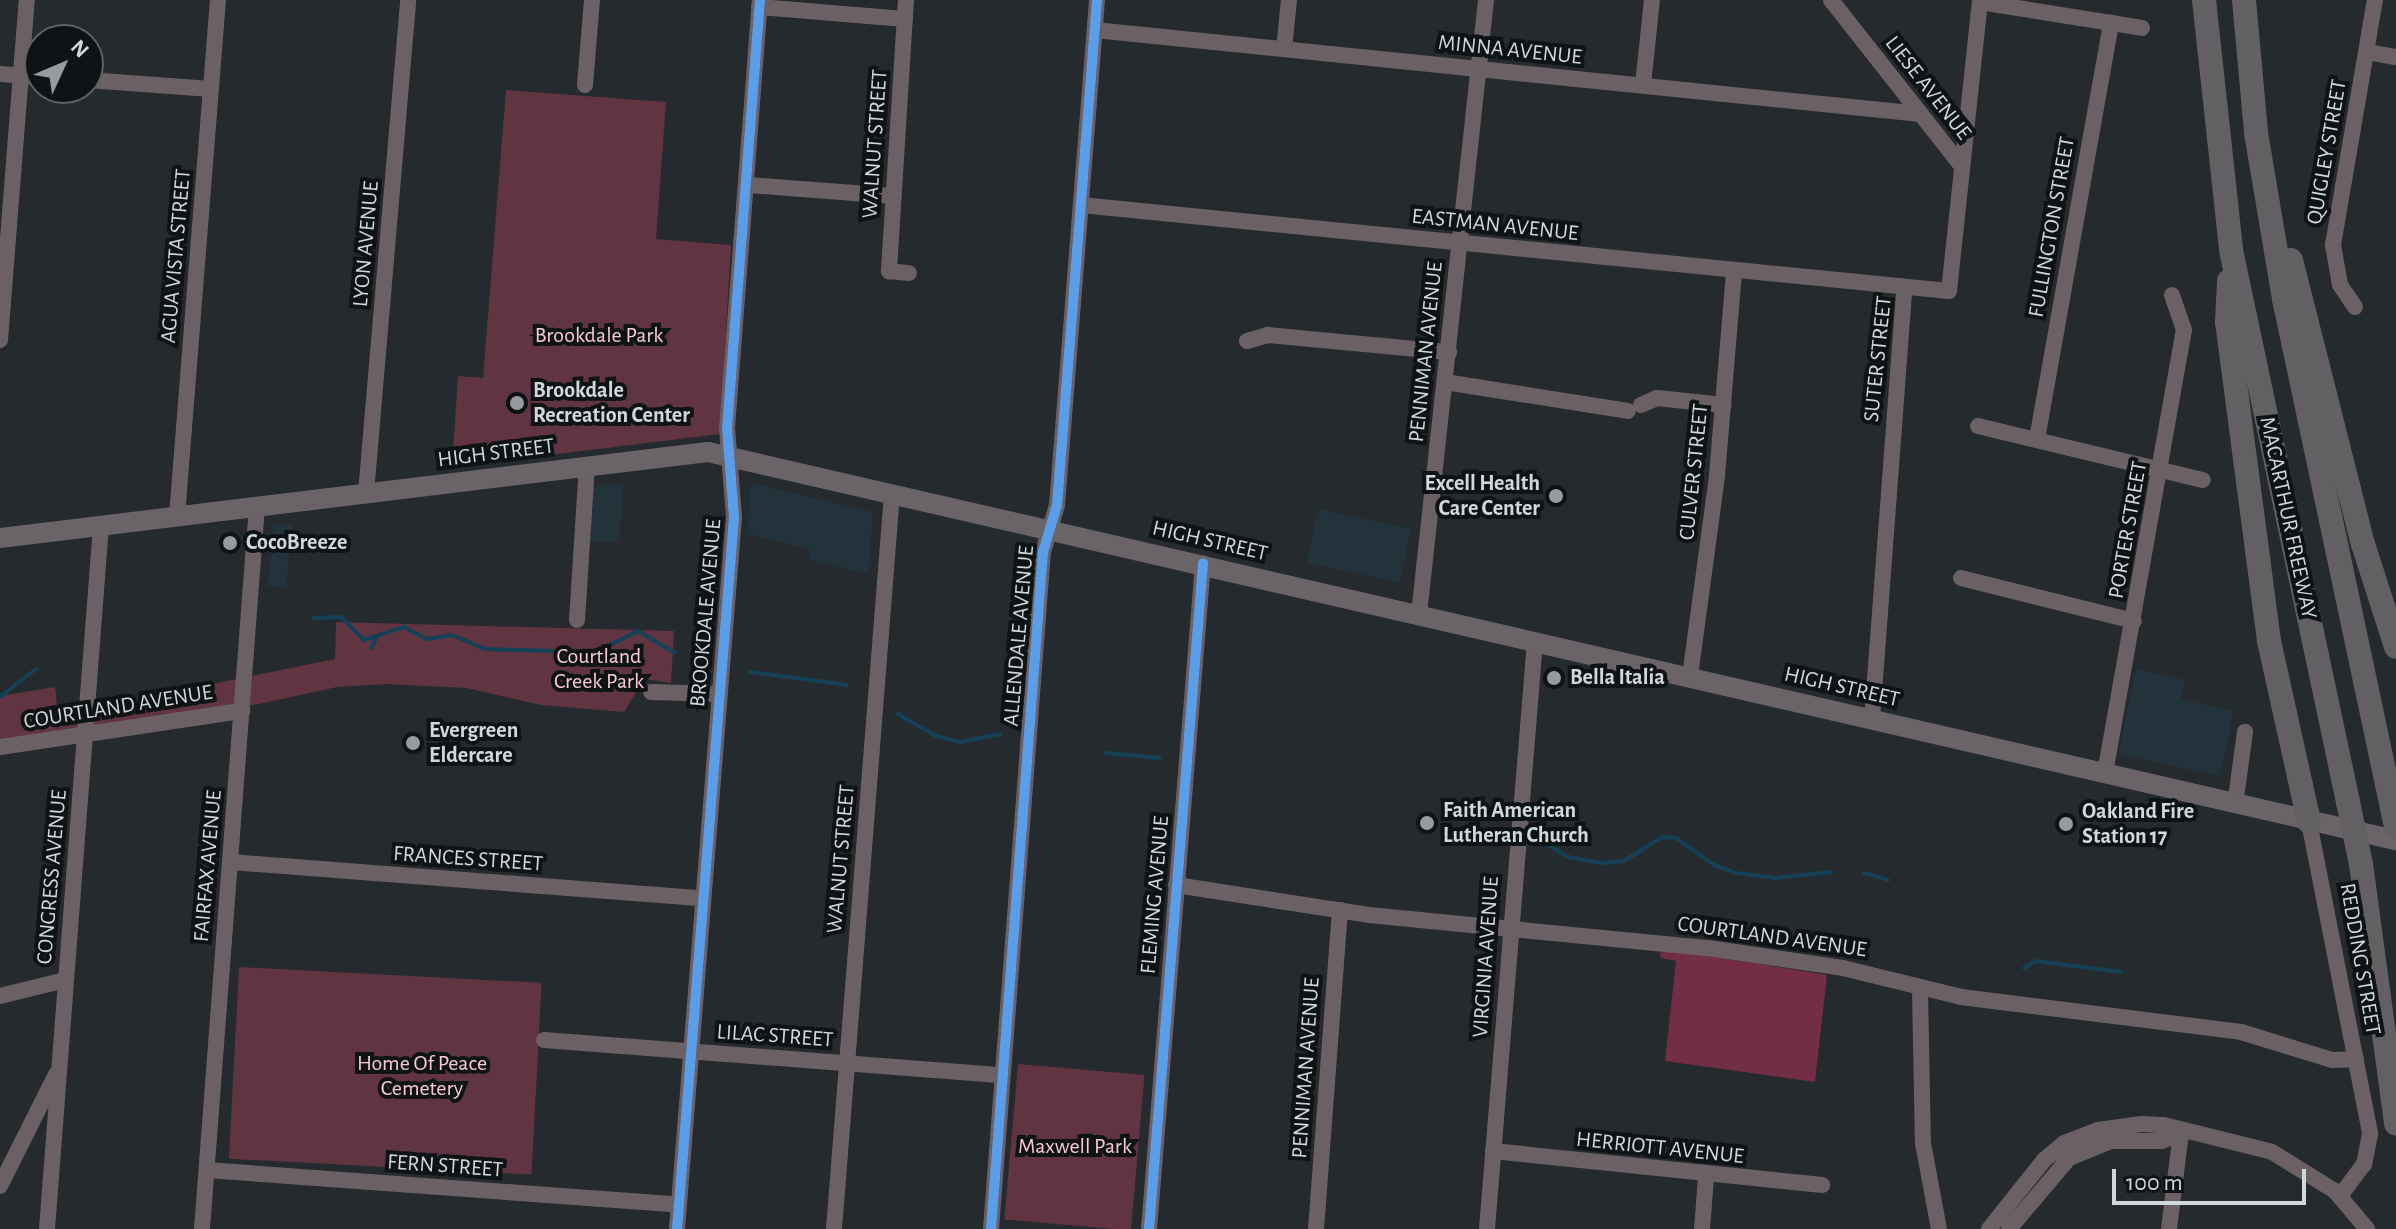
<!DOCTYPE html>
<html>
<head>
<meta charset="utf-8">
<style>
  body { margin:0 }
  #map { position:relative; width:2396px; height:1229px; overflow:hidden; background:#252a2e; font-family:"Alegreya Sans",sans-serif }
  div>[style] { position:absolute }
  .built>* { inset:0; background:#22333c; transform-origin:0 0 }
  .green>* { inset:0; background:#613442; transform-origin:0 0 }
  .forest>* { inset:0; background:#712e44 }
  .stream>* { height:4px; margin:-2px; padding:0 2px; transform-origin:2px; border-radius:2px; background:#144158 }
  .minor>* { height:16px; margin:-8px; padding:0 8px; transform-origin:8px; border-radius:8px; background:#6b6165 }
  .major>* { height:20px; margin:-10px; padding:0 10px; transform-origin:10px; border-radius:10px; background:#6a6367 }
  .highway>* { height:24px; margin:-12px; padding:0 12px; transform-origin:12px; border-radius:12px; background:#636064 }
  .highway-bridge>* { height:24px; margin:-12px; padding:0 12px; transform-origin:12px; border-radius:12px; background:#636064 }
  .cycleway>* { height:10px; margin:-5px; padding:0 5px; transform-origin:5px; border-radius:5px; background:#5a9eea }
  .dots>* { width:22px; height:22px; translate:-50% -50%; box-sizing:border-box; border:4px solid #0e1316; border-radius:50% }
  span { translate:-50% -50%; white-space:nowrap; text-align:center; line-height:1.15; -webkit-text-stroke:8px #0e1316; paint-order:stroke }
  .street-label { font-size:22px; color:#d1d8dc }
  .park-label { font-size:22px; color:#fac9d4 }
  .poi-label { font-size:22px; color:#d1d8dc; font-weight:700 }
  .left { translate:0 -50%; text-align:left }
  .right { translate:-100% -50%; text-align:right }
  .north { position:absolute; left:24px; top:24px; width:80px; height:80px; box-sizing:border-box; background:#0e1316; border:2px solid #5c6265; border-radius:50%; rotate:46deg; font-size:22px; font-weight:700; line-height:32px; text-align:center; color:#d1d8dc }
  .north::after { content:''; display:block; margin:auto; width:28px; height:36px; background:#959b9f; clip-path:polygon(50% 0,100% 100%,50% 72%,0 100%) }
  .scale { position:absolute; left:2112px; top:1169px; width:194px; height:36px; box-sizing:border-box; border:4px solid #d1d8dc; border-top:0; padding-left:10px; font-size:24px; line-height:28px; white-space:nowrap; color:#d1d8dc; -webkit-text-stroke:6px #0e1316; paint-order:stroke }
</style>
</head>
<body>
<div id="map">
  <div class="built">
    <i style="clip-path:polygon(624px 483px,619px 542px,589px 542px,593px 486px)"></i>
    <i style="clip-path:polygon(751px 483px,873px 512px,868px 574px,810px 559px,809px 549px,747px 534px)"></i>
    <i style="left:1318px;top:509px;width:95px;height:55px;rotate:12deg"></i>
    <i style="left:292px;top:525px;width:63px;height:19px;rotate:95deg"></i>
    <i style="clip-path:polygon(2136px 669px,2185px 680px,2181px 699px,2234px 711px,2220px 776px,2118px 754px)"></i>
  </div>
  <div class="green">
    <i style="clip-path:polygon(506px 90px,666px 102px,656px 239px,731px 245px,720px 434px,452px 467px,458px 376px,483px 378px)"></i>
    <i style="clip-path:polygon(336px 622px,674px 631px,671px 683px,644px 679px,624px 712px,541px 705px,467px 688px,386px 684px,337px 687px,259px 704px,0 740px,0 696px,55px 687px,57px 706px,104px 706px,335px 659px)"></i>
    <i style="left:239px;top:967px;width:303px;height:192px;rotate:3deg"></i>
    <i style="left:1018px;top:1064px;width:127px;height:156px;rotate:5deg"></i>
  </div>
  <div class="forest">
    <i style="clip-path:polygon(1673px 950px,1827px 975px,1815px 1082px,1665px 1061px,1676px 961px,1661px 958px,1660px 953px)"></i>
  </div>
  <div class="stream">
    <i style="left:314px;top:618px;width:27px;rotate:-2deg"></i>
    <i style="left:341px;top:617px;width:33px;rotate:45deg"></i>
    <i style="left:364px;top:640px;width:42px;rotate:-18deg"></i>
    <i style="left:404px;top:627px;width:26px;rotate:28deg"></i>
    <i style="left:427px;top:639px;width:25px;rotate:-9deg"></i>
    <i style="left:452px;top:635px;width:36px;rotate:23deg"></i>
    <i style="left:485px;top:649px;width:71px;rotate:1.6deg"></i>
    <i style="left:556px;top:651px;width:13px;rotate:39deg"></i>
    <i style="left:566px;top:659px;width:18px;rotate:-3deg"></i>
    <i style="left:584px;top:658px;width:60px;rotate:-26.6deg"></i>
    <i style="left:638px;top:631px;width:43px;rotate:30.7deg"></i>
    <i style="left:371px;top:648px;width:10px;rotate:-61deg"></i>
    <i style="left:750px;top:672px;width:98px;rotate:7.6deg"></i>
    <i style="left:0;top:697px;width:46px;rotate:-37.9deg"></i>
    <i style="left:898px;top:714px;width:44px;rotate:30.1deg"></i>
    <i style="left:936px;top:736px;width:25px;rotate:14deg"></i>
    <i style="left:960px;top:742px;width:41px;rotate:-11.3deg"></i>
    <i style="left:1106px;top:753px;width:54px;rotate:5.3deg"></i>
    <i style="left:1541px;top:841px;width:32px;rotate:30deg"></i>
    <i style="left:1569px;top:857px;width:33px;rotate:11deg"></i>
    <i style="left:1601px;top:863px;width:23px;rotate:-5deg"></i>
    <i style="left:1624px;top:861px;width:45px;rotate:-32.3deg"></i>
    <i style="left:1662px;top:837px;width:14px;rotate:4deg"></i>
    <i style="left:1676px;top:838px;width:47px;rotate:35.4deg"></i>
    <i style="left:1714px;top:865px;width:23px;rotate:20deg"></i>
    <i style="left:1736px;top:873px;width:38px;rotate:7deg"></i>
    <i style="left:1774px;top:878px;width:58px;rotate:-5.9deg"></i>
    <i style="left:1864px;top:873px;width:25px;rotate:16deg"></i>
    <i style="left:2024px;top:968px;width:13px;rotate:-32deg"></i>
    <i style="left:2035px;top:961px;width:87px;rotate:7.3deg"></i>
  </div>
  <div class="minor">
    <i style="left:906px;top:0;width:272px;rotate:93.6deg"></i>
    <i style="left:889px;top:271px;width:20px;rotate:6deg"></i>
    <i style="left:1831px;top:0;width:210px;rotate:51.8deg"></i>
    <i style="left:1980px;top:2px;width:164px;rotate:9.1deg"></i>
    <i style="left:759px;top:7px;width:146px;rotate:4.7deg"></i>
    <i style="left:1095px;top:30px;width:830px;rotate:5.81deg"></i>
    <i style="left:1284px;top:49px;width:49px;rotate:-84.2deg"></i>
    <i style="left:2367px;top:52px;width:29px;rotate:10deg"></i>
    <i style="left:0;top:74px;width:40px;rotate:4.3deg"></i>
    <i style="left:88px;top:80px;width:123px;rotate:4.2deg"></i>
    <i style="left:585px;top:85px;width:85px;rotate:-85.3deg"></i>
    <i style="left:1643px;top:85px;width:85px;rotate:-84deg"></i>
    <i style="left:748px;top:185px;width:146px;rotate:4.3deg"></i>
    <i style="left:1081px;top:205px;width:872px;rotate:5.66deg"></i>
    <i style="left:1949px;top:291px;width:293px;rotate:-83.9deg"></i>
    <i style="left:2355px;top:307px;width:27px;rotate:-124deg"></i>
    <i style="left:2340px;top:285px;width:41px;rotate:-99.9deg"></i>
    <i style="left:2333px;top:245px;width:249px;rotate:-80.3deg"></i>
    <i style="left:0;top:340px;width:341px;rotate:-85.5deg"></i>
    <i style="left:1247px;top:341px;width:22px;rotate:-16deg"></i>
    <i style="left:1268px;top:335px;width:182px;rotate:5.4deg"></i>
    <i style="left:1445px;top:382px;width:185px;rotate:9deg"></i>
    <i style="left:1641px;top:405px;width:17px;rotate:-24deg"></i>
    <i style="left:1657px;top:398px;width:67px;rotate:6deg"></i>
    <i style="left:1978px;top:426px;width:231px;rotate:13.5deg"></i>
    <i style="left:2037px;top:439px;width:423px;rotate:-79.9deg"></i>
    <i style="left:366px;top:493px;width:495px;rotate:-85.1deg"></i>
    <i style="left:177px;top:516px;width:518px;rotate:-85.46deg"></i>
    <i style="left:1961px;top:578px;width:178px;rotate:14deg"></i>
    <i style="left:1419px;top:614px;width:618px;rotate:-83.77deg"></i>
    <i style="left:577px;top:620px;width:153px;rotate:-86.3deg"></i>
    <i style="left:1690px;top:676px;width:203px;rotate:-82.3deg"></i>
    <i style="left:1717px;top:475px;width:204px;rotate:-85.2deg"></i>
    <i style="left:651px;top:692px;width:69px;rotate:1.7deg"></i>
    <i style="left:1872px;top:719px;width:431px;rotate:-85.7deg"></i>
    <i style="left:0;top:747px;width:245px;rotate:-8.5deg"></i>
    <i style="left:2105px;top:773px;width:450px;rotate:-79.9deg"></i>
    <i style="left:2184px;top:330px;width:37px;rotate:-109deg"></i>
    <i style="left:2235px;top:805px;width:74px;rotate:-82.2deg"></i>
    <i style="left:2309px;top:822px;width:318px;rotate:78.9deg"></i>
    <i style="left:2370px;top:1134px;width:31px;rotate:101deg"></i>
    <i style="left:2364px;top:1164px;width:40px;rotate:127deg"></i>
    <i style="left:230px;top:862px;width:474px;rotate:4.4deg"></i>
    <i style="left:1176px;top:885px;width:195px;rotate:8.8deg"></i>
    <i style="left:1369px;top:915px;width:341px;rotate:5.6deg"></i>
    <i style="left:1708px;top:948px;width:136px;rotate:8.4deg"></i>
    <i style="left:1843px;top:968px;width:122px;rotate:13.8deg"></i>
    <i style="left:1961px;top:997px;width:282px;rotate:7.1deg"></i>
    <i style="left:2241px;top:1032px;width:95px;rotate:17.1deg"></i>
    <i style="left:2332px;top:1060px;width:24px;rotate:-2deg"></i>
    <i style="left:1920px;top:990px;width:153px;rotate:88.9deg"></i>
    <i style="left:1923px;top:1143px;width:87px;rotate:79.5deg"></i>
    <i style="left:0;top:996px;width:67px;rotate:-13.8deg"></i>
    <i style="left:544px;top:1040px;width:459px;rotate:4.4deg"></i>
    <i style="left:1493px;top:1151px;width:331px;rotate:5.9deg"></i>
    <i style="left:207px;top:1170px;width:472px;rotate:4.2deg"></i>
    <i style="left:0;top:1186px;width:125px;rotate:-63.4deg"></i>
    <i style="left:47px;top:1229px;width:705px;rotate:-85.61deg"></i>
    <i style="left:202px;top:1229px;width:725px;rotate:-85.65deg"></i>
    <i style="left:677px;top:1229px;width:714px;rotate:-85.42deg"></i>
    <i style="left:734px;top:517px;width:89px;rotate:-94.5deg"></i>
    <i style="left:727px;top:428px;width:429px;rotate:-85.6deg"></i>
    <i style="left:834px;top:1229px;width:738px;rotate:-85.49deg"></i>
    <i style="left:991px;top:1229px;width:679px;rotate:-85.61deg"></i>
    <i style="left:1043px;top:552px;width:49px;rotate:-73.4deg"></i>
    <i style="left:1057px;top:505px;width:507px;rotate:-85.47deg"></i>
    <i style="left:1149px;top:1229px;width:668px;rotate:-85.36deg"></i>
    <i style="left:1316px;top:1229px;width:320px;rotate:-85.7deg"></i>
    <i style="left:1487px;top:1229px;width:590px;rotate:-85.33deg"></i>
    <i style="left:1702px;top:1229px;width:52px;rotate:-85.6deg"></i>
    <i style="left:1989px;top:1229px;width:88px;rotate:-51.4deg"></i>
    <i style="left:2044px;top:1160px;width:26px;rotate:-40deg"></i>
    <i style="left:2064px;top:1143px;width:36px;rotate:-21deg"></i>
    <i style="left:2098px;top:1130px;width:44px;rotate:-7.8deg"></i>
    <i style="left:2142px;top:1124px;width:22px;rotate:3deg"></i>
    <i style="left:2164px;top:1125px;width:111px;rotate:14deg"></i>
    <i style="left:2272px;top:1152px;width:74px;rotate:31.8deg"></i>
    <i style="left:2335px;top:1191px;width:50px;rotate:49.9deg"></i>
    <i style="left:2009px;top:1229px;width:93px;rotate:-49.8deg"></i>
    <i style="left:2069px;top:1158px;width:45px;rotate:-22deg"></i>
    <i style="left:2111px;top:1141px;width:51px"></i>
    <i style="left:2162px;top:1141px;width:21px;rotate:-23deg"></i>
    <i style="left:2169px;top:1229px;width:97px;rotate:-82.9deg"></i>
  </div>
  <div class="major">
    <i style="left:0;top:538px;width:713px;rotate:-6.93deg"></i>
    <i style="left:708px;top:452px;width:1732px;rotate:12.95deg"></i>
  </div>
  <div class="highway">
    <i style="left:2204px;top:0;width:251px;rotate:83.8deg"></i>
    <i style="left:2231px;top:250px;width:564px;rotate:78.03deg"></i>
    <i style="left:2244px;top:0;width:134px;rotate:84.8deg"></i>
    <i style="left:2256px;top:133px;width:168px;rotate:80.4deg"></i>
    <i style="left:2284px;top:299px;width:540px;rotate:78.02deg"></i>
    <i style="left:2291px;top:260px;width:293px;rotate:75.8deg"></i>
    <i style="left:2363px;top:544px;width:108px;rotate:72.2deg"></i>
    <i style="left:2229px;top:281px;width:41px;rotate:92.8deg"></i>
    <i style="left:2227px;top:322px;width:322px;rotate:82.5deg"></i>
    <i style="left:2269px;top:641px;width:185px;rotate:77.5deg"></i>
    <i style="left:2361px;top:864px;width:262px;rotate:82.3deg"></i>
  </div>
  <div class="highway-bridge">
    <i style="left:2348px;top:802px;width:63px;rotate:78.2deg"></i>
  </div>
  <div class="cycleway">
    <i style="left:677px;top:1229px;width:714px;rotate:-85.42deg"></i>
    <i style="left:734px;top:517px;width:89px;rotate:-94.5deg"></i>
    <i style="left:727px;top:428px;width:429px;rotate:-85.6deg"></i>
    <i style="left:991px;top:1229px;width:679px;rotate:-85.61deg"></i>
    <i style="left:1043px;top:552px;width:49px;rotate:-73.4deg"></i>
    <i style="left:1057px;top:505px;width:507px;rotate:-85.47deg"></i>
    <i style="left:1149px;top:1229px;width:668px;rotate:-85.36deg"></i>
  </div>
  <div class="dots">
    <i style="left:517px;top:403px;background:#959b9f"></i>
    <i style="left:1556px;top:496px;background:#959b9f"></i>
    <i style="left:230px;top:543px;background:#959b9f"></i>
    <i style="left:1554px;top:678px;background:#959b9f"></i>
    <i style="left:413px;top:743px;background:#959b9f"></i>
    <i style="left:1427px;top:823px;background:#959b9f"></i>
    <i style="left:2066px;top:824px;background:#959b9f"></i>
  </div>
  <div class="street-label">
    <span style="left:1510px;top:50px;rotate:6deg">MINNA AVENUE</span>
    <span style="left:1928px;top:88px;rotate:52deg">LIESE AVENUE</span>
    <span style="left:875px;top:144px;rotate:-86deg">WALNUT STREET</span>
    <span style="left:2327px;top:152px;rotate:-80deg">QUIGLEY STREET</span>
    <span style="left:1495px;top:225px;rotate:6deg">EASTMAN AVENUE</span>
    <span style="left:2052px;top:227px;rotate:-80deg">FULLINGTON STREET</span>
    <span style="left:366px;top:244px;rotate:-85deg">LYON AVENUE</span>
    <span style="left:176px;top:256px;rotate:-85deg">AGUA VISTA STREET</span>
    <span style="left:1426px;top:352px;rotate:-84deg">PENNIMAN AVENUE</span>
    <span style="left:1878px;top:359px;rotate:-84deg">SUTER STREET</span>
    <span style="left:496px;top:453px;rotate:-7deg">HIGH STREET</span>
    <span style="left:1694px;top:472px;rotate:-84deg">CULVER STREET</span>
    <span style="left:2288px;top:518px;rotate:78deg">MACARTHUR FREEWAY</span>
    <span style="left:2128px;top:530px;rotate:-80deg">PORTER STREET</span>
    <span style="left:1210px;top:541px;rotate:13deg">HIGH STREET</span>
    <span style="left:706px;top:613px;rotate:-85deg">BROOKDALE AVENUE</span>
    <span style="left:1019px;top:636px;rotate:-85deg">ALLENDALE AVENUE</span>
    <span style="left:1842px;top:687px;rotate:13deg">HIGH STREET</span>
    <span style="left:118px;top:707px;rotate:-9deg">COURTLAND AVENUE</span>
    <span style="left:468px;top:859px;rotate:4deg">FRANCES STREET</span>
    <span style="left:841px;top:859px;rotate:-85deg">WALNUT STREET</span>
    <span style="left:208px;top:866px;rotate:-85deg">FAIRFAX AVENUE</span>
    <span style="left:52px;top:877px;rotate:-85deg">CONGRESS AVENUE</span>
    <span style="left:1155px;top:895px;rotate:-85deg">FLEMING AVENUE</span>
    <span style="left:1772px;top:937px;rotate:8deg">COURTLAND AVENUE</span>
    <span style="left:1486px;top:957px;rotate:-86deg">VIRGINIA AVENUE</span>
    <span style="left:2360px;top:959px;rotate:80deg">REDDING STREET</span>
    <span style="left:775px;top:1036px;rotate:4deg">LILAC STREET</span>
    <span style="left:1306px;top:1068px;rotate:-86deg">PENNIMAN AVENUE</span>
    <span style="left:1660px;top:1148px;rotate:6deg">HERRIOTT AVENUE</span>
    <span style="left:445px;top:1166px;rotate:4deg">FERN STREET</span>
  </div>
  <div class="park-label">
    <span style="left:599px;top:336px">Brookdale Park</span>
    <span style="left:599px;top:669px">Courtland<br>Creek Park</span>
    <span style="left:422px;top:1076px">Home Of Peace<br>Cemetery</span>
    <span style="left:1075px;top:1147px">Maxwell Park</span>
  </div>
  <div class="poi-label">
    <span class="left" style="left:533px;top:403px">Brookdale<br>Recreation Center</span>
    <span class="right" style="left:1540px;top:496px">Excell Health<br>Care Center</span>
    <span class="left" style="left:246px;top:543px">CocoBreeze</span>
    <span class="left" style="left:1570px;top:678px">Bella Italia</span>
    <span class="left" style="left:429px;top:743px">Evergreen<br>Eldercare</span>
    <span class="left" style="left:1443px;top:823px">Faith American<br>Lutheran Church</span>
    <span class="left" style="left:2082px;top:824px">Oakland Fire<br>Station 17</span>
  </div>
  <div class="north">N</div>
  <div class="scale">100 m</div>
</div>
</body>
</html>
